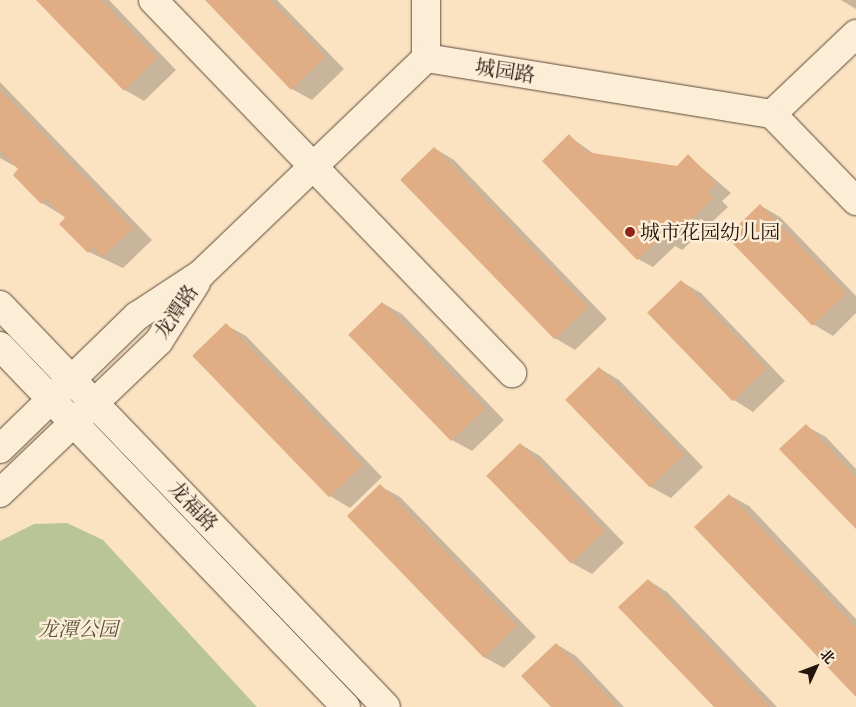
<!DOCTYPE html>
<html>
<head>
<meta charset="utf-8">
<style>
  body { margin:0 }
  #map { position:relative; width:856px; height:707px; overflow:hidden; background:#fbe3c2; font-family:"IM FELL Great Primer","Noto Serif SC",serif }
  div>[style] { position:absolute }
  .green>* { inset:0; background:#bac597 }
  .shadow>* { inset:0; background:#0003 }
  .building>* { inset:0; background:#e0ad84; transform-origin:0 0 }
  .roads { filter:drop-shadow(0 0 1px #5a483a) drop-shadow(0 0 1px #5a483a) }
  .minor>* { height:28px; margin:-14px; padding:0 14px; transform-origin:14px; border-radius:14px; background:#fcedd7 }
  .dots>* { width:14px; height:14px; translate:-50% -50%; box-sizing:border-box; border:2px solid #fcedd7; border-radius:50% }
  span { translate:-50% -50%; white-space:nowrap; text-align:center; line-height:1.15; -webkit-text-stroke:5px #fcedd7; paint-order:stroke }
  .street-label { font-size:20px; color:#25150d }
  .poi-label { font-size:20px; color:#25150d }
  .left { translate:0 -50%; text-align:left }
  .park-label { font-size:20px; color:#59533d; font-style:italic }
  .north { position:absolute; left:791px; top:642px; width:50px; height:50px; -webkit-text-stroke:4px #fcedd7; paint-order:stroke; rotate:47deg; font-size:14px; font-weight:700; line-height:20px; text-align:center; color:#25150d }
  .north::after { content:''; display:block; margin:auto; width:18px; height:22px; background:#25150d; clip-path:polygon(50% 0,100% 100%,50% 72%,0 100%) }
</style>
</head>
<body>
<div id="map">
  <div class="green">
    <i style="clip-path:polygon(67px 523px,103px 540px,257px 707px,0 707px,0 541px,34px 524px)"></i>
  </div>
  <div class="shadow">
    <i style="clip-path:polygon(38px 0,109px 0,176px 70px,144px 101px,125px 90px)"></i>
    <i style="clip-path:polygon(207px 0,277px 0,344px 69px,312px 100px,292px 89px)"></i>
    <i style="clip-path:polygon(841px 0,856px 0,856px 9px)"></i>
    <i style="clip-path:polygon(0 82px,152px 240px,123px 268px,89px 252px,67px 218px,42px 203px,20px 169px,0 158px)"></i>
    <i style="clip-path:polygon(569px 136px,594px 154px,677px 167px,688px 156px,731px 193px,722px 201px,728px 207px,682px 250px,675px 246px,653px 267px,638px 259px)"></i>
    <i style="clip-path:polygon(434px 148px,454px 160px,607px 319px,575px 350px,555px 338px)"></i>
    <i style="clip-path:polygon(761px 206px,780px 217px,856px 296px,856px 313px,833px 336px,813px 324px,729px 237px)"></i>
    <i style="clip-path:polygon(682px 282px,701px 293px,785px 381px,753px 412px,734px 400px)"></i>
    <i style="clip-path:polygon(382px 303px,402px 314px,504px 420px,472px 451px,452px 440px)"></i>
    <i style="clip-path:polygon(226px 325px,246px 336px,382px 477px,350px 508px,330px 496px,194px 356px)"></i>
    <i style="clip-path:polygon(599px 368px,619px 380px,703px 467px,671px 498px,651px 487px)"></i>
    <i style="clip-path:polygon(806px 426px,826px 437px,856px 469px,856px 528px)"></i>
    <i style="clip-path:polygon(520px 444px,540px 456px,624px 543px,592px 574px,572px 563px)"></i>
    <i style="clip-path:polygon(380px 486px,400px 497px,536px 637px,504px 668px,484px 657px)"></i>
    <i style="clip-path:polygon(729px 495px,749px 506px,856px 619px,856px 696px)"></i>
    <i style="clip-path:polygon(648px 580px,667px 592px,777px 707px,716px 707px)"></i>
    <i style="clip-path:polygon(556px 644px,576px 656px,624px 707px,553px 707px)"></i>
  </div>
  <div class="building">
    <i style="clip-path:polygon(36px 0,101px 0,157px 58px,124px 91px)"></i>
    <i style="clip-path:polygon(205px 0,270px 0,325px 57px,291px 90px)"></i>
    <i style="clip-path:polygon(0 90px,133px 228px,102px 257px,93px 247px,88px 253px,59px 224px,65px 218px,46px 199px,41px 204px,13px 175px,18px 169px,0 150px)"></i>
    <i style="clip-path:polygon(569px 134px,586px 152px,677px 166px,688px 154px,716px 183px,707px 192px,713px 198px,667px 243px,661px 237px,637px 260px,542px 161px)"></i>
    <i style="left:434px;top:147px;width:222px;height:47px;rotate:46deg"></i>
    <i style="left:760px;top:204px;width:124px;height:47px;rotate:46deg"></i>
    <i style="left:681px;top:280px;width:123px;height:47px;rotate:46deg"></i>
    <i style="left:382px;top:302px;width:148px;height:47px;rotate:46deg"></i>
    <i style="left:226px;top:323px;width:197px;height:47px;rotate:46deg"></i>
    <i style="left:599px;top:367px;width:122px;height:47px;rotate:46deg"></i>
    <i style="clip-path:polygon(806px 424px,856px 477px,856px 529px,779px 449px)"></i>
    <i style="left:520px;top:443px;width:122px;height:47px;rotate:46deg"></i>
    <i style="left:380px;top:484px;width:197px;height:46px;rotate:46deg"></i>
    <i style="clip-path:polygon(729px 494px,856px 628px,856px 697px,694px 527px)"></i>
    <i style="clip-path:polygon(648px 579px,769px 707px,714px 707px,618px 607px)"></i>
    <i style="clip-path:polygon(556px 643px,617px 707px,551px 707px,521px 676px)"></i>
  </div>
  <div class="roads">
    <div class="minor">
      <i style="left:153px;top:0;width:518px;rotate:46.1deg"></i>
      <i style="left:426px;top:0;width:58px;rotate:90deg"></i>
      <i style="left:772px;top:114px;width:116px;rotate:-43.6deg"></i>
      <i style="left:0;top:305px;width:557px;rotate:46.16deg"></i>
      <i style="left:0;top:346px;width:500px;rotate:46.22deg"></i>
      <i style="left:0;top:449px;width:191px;rotate:-44.2deg"></i>
      <i style="left:137px;top:316px;width:77px;rotate:-33.3deg"></i>
      <i style="left:201px;top:274px;width:312px;rotate:-43.8deg"></i>
      <i style="left:426px;top:58px;width:351px;rotate:9.2deg"></i>
      <i style="left:772px;top:114px;width:121px;rotate:46deg"></i>
      <i style="left:0;top:493px;width:220px;rotate:-43.7deg"></i>
      <i style="left:159px;top:341px;width:69px;rotate:-57.5deg"></i>
    </div>
  </div>
  <div class="dots">
    <i style="left:630px;top:232px;background:#8f2418"></i>
  </div>
  <div class="street-label">
    <span style="left:505px;top:71px;rotate:9deg">城园路</span>
    <span style="left:176px;top:312px;rotate:-56deg">龙潭路</span>
    <span style="left:193px;top:506px;rotate:46deg">龙福路</span>
  </div>
  <div class="poi-label">
    <span class="left" style="left:640px;top:232px">城市花园幼儿园</span>
  </div>
  <div class="park-label">
    <span style="left:78px;top:629px">龙潭公园</span>
  </div>
  <div class="north">北</div>
</div>
</body>
</html>
